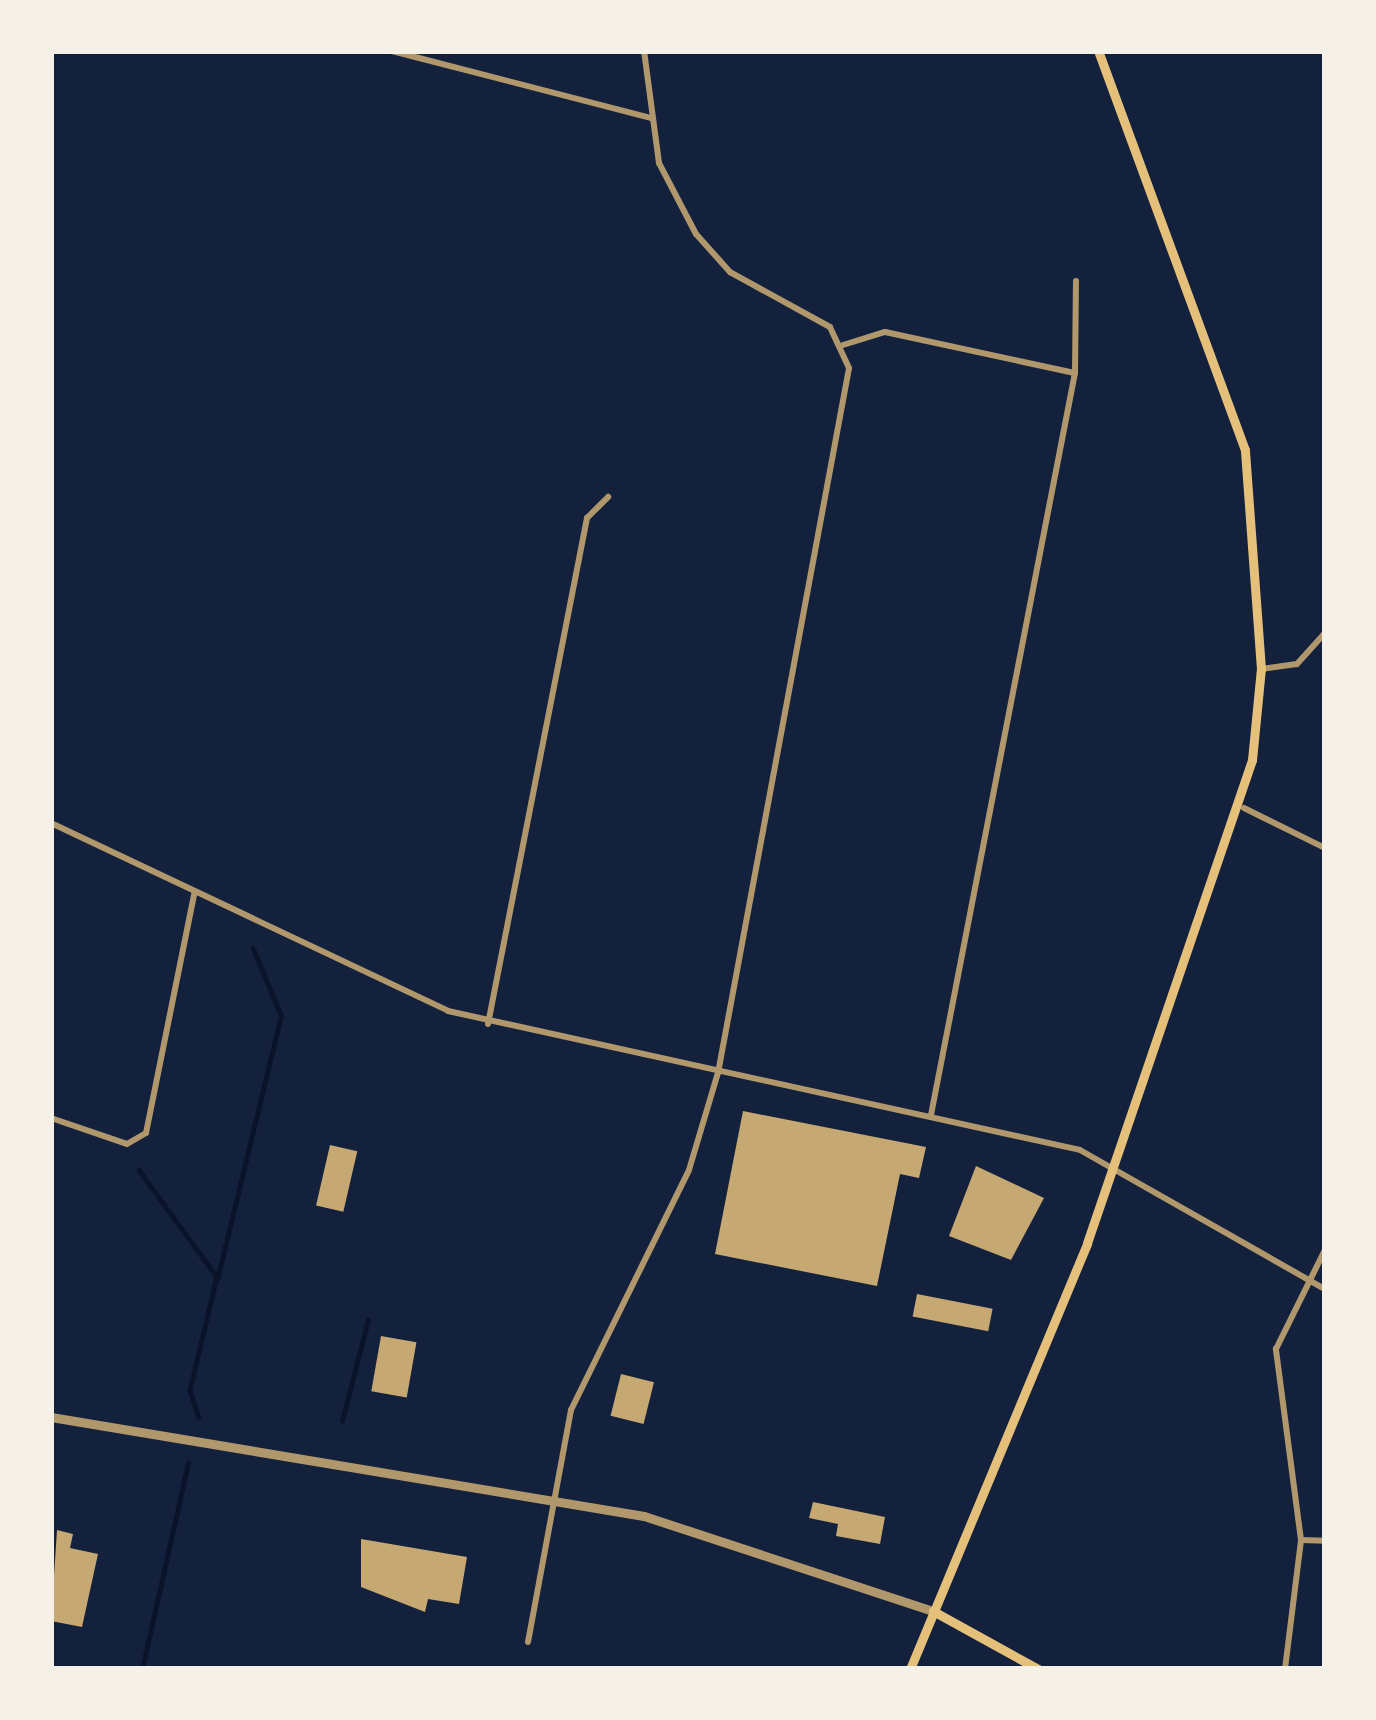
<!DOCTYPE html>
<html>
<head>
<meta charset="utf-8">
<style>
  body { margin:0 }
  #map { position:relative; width:1376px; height:1720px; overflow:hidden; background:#14213d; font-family:Spectral,serif }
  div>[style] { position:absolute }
  .stream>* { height:4.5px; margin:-2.25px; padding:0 2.25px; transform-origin:2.25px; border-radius:2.25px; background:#0b132b }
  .building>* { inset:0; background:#c6a872; transform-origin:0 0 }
  .minor>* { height:6px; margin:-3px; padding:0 3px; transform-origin:3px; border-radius:3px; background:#b1986c }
  .tertiary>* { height:9px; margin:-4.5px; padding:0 4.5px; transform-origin:4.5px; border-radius:4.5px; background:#b1986c }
  .secondary>* { height:9px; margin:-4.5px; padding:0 4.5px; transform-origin:4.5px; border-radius:4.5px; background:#e5c07b }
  span { translate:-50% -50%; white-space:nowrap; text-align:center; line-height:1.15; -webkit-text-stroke:12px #f6f1e7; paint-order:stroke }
  .frame { position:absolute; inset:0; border:54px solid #f6f1e7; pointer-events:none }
</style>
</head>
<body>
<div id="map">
  <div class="stream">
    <i style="left:139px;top:1170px;width:132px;rotate:53.9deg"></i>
    <i style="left:217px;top:1277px;width:116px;rotate:103.4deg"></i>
    <i style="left:190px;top:1390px;width:28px;rotate:72deg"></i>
    <i style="left:217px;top:1280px;width:272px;rotate:-76.4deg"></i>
    <i style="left:281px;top:1016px;width:73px;rotate:-112.7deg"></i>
    <i style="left:342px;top:1421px;width:104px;rotate:-75.6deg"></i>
    <i style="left:142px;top:1669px;width:211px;rotate:-77.4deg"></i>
  </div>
  <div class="building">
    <i style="clip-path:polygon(743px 1111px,926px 1147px,919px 1178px,900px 1174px,877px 1286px,715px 1254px)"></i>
    <i style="left:330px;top:1145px;width:28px;height:62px;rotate:13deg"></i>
    <i style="clip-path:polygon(976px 1166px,1044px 1198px,1011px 1260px,949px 1236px)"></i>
    <i style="left:917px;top:1294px;width:77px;height:23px;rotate:11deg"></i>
    <i style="left:381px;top:1336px;width:36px;height:56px;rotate:10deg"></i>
    <i style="left:621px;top:1374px;width:34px;height:43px;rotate:14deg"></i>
    <i style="clip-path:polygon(813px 1502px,885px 1517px,880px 1544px,836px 1536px,838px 1524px,809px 1518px)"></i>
    <i style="clip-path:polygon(57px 1530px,73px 1534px,70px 1548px,98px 1554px,82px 1627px,51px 1621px)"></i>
    <i style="clip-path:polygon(361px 1539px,467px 1557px,459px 1604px,428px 1599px,425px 1612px,361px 1587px)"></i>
  </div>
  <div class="minor">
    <i style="left:392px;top:51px;width:268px;rotate:14.5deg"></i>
    <i style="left:843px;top:345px;width:44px;rotate:-17.2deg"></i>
    <i style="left:885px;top:332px;width:194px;rotate:12.2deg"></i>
    <i style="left:1261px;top:669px;width:36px;rotate:-8deg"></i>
    <i style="left:1297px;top:664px;width:42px;rotate:-47.9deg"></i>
    <i style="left:1244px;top:808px;width:90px;rotate:26.3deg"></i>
    <i style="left:51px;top:823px;width:439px;rotate:25.3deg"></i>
    <i style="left:448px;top:1011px;width:647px;rotate:12.4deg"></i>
    <i style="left:1080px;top:1150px;width:282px;rotate:29.6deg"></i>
    <i style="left:488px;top:1024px;width:516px;rotate:-78.93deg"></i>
    <i style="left:587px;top:518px;width:30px;rotate:-45deg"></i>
    <i style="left:931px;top:1115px;width:756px;rotate:-79.02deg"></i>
    <i style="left:1075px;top:373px;width:92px;rotate:-89.4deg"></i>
    <i style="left:51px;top:1118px;width:80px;rotate:18.9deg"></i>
    <i style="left:127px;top:1144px;width:22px;rotate:-30deg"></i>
    <i style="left:146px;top:1133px;width:244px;rotate:-78.6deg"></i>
    <i style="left:1301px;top:1540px;width:24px;rotate:2deg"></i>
    <i style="left:528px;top:1642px;width:236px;rotate:-79.5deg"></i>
    <i style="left:571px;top:1410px;width:267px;rotate:-63.8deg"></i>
    <i style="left:689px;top:1170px;width:101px;rotate:-73.4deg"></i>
    <i style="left:718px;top:1073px;width:717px;rotate:-79.47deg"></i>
    <i style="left:849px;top:368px;width:45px;rotate:-114.9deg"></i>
    <i style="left:830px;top:327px;width:114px;rotate:-151.2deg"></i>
    <i style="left:730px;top:272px;width:51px;rotate:-131.8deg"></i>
    <i style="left:696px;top:234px;width:80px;rotate:-117.5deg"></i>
    <i style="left:659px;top:163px;width:113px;rotate:-97.6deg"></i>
    <i style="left:1285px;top:1669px;width:130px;rotate:-82.9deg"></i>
    <i style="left:1301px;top:1540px;width:193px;rotate:-97.5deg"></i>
    <i style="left:1276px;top:1349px;width:110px;rotate:-63.7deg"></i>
  </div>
  <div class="tertiary">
    <i style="left:51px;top:1417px;width:601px;rotate:9.48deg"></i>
    <i style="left:644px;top:1516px;width:304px;rotate:18.2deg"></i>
  </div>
  <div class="secondary">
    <i style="left:933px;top:1611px;width:120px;rotate:28.9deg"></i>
    <i style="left:910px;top:1669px;width:461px;rotate:-67.4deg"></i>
    <i style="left:1087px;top:1243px;width:510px;rotate:-71.14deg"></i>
    <i style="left:1252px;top:760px;width:91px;rotate:-84.4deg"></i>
    <i style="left:1261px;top:669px;width:220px;rotate:-94.2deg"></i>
    <i style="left:1245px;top:450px;width:425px;rotate:-110.2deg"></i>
  </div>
  <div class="frame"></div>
</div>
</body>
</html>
